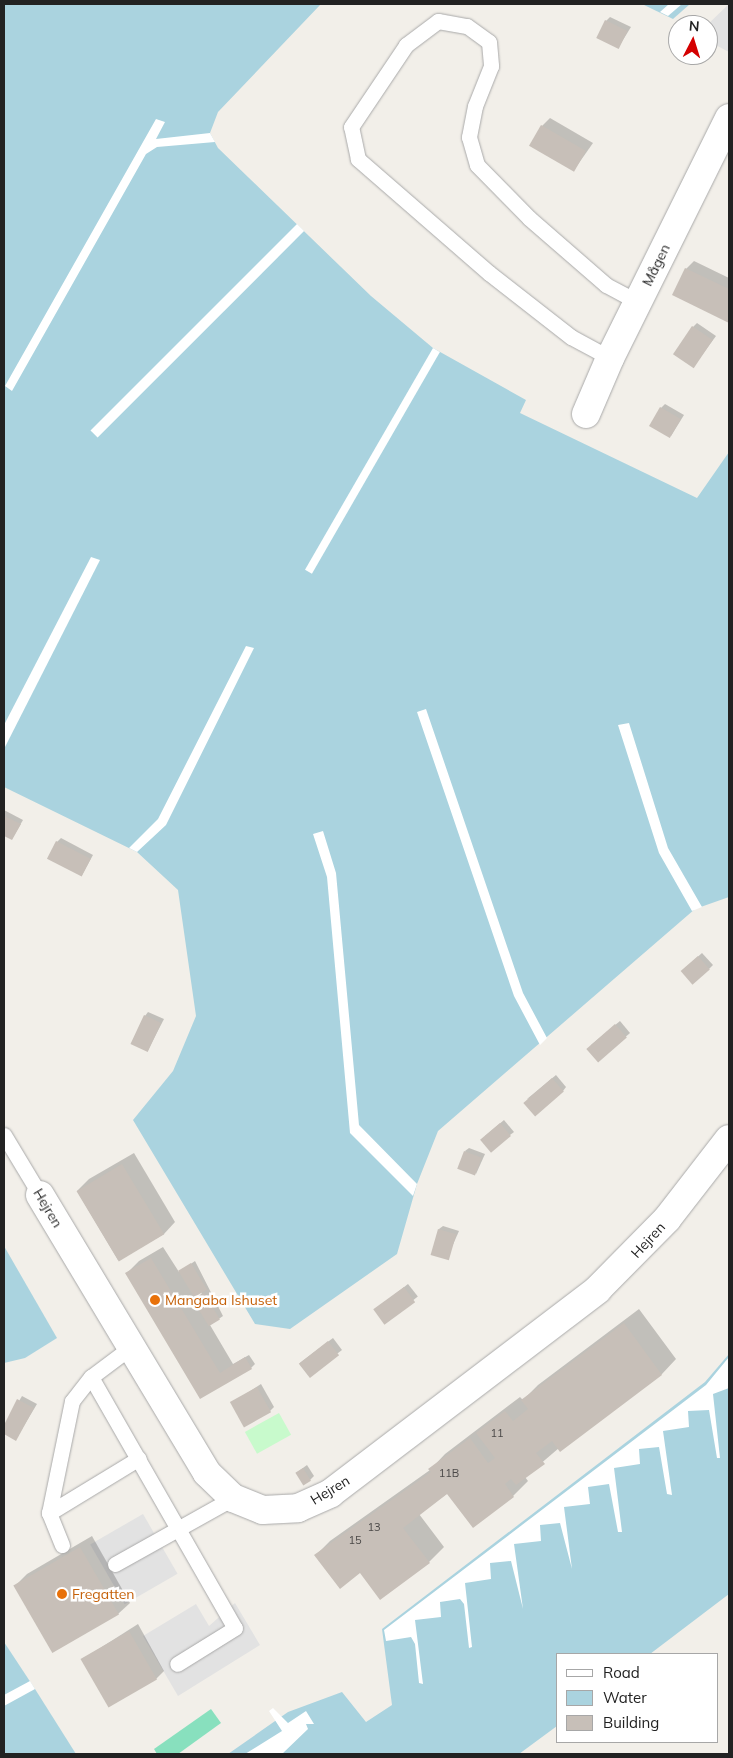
<!DOCTYPE html>
<html>
<head>
<meta charset="utf-8">
<style>
  body { margin:0 }
  #map { position:relative; width:733px; height:1758px; overflow:hidden; background:#f2efe9; font-family:Mulish,sans-serif }
  div>[style] { position:absolute }
  .park>* { inset:0; background:#c8facc; transform-origin:0 0 }
  .pitch>* { inset:0; background:#88e0be }
  .parking>* { inset:0; background:#e2e2e2; transform-origin:0 0 }
  .water>* { inset:0; background:#aad3df }
  .pier>* { inset:0; background:#fff; transform-origin:0 0 }
  .shadow>* { inset:0; background:#0003; transform-origin:0 0 }
  .building>* { inset:0; background:#c7bfb8; transform-origin:0 0 }
  .roads { filter:drop-shadow(0 0 1px #a9a9a9) drop-shadow(0 0 1px #a9a9a9) }
  .service>* { height:15px; margin:-7.5px; padding:0 7.5px; transform-origin:7.5px; border-radius:7.5px; background:#fff }
  .minor>* { height:28px; margin:-14px; padding:0 14px; transform-origin:14px; border-radius:14px; background:#fff }
  .dots>* { width:14px; height:14px; translate:-50% -50%; box-sizing:border-box; border:2px solid #fff; border-radius:50% }
  span { translate:-50% -50%; white-space:nowrap; text-align:center; line-height:1.15; -webkit-text-stroke:5px #fff; paint-order:stroke }
  .number-label { font-size:11px; color:#4b4948 }
  .number-label span { -webkit-text-stroke-width:0 }
  .street-label { font-size:14px; color:#222 }
  .food-label { font-size:14px; color:#c56008 }
  .left { translate:0 -50%; text-align:left }
  .frame { position:absolute; inset:0; border:5px solid #222; pointer-events:none }
  .legend { position:absolute; left:556px; top:1653px; width:162px; height:90px; box-sizing:border-box; background:#fff; border:1px solid #a7a7a7; margin:0; padding:6px 9px; list-style:none; font-size:15px; color:#222 }
  .legend li { display:flex; align-items:center; gap:10px; height:25px }
  .legend b { width:25px; border:1px solid #a7a7a7 }
  .north { position:absolute; left:668px; top:15px; width:50px; height:50px; box-sizing:border-box; background:#fff; border:1px solid #a7a7a7; border-radius:50%; rotate:5deg; font-size:14px; font-weight:700; line-height:20px; text-align:center; color:#222 }
  .north::after { content:''; display:block; margin:auto; width:18px; height:22px; background:#d40000; clip-path:polygon(50% 0,100% 100%,50% 72%,0 100%) }
</style>
</head>
<body>
<div id="map">
  <div class="park">
    <i style="left:279px;top:1413px;width:25px;height:39px;rotate:61deg"></i>
  </div>
  <div class="pitch">
    <i style="clip-path:polygon(211px 1709px,221px 1723px,178px 1754px,157px 1754px,154px 1749px)"></i>
  </div>
  <div class="parking">
    <i style="clip-path:polygon(729px 4px,729px 52px,708px 41px,707px 25px)"></i>
    <i style="left:143px;top:1514px;width:69px;height:61px;rotate:60deg"></i>
    <i style="clip-path:polygon(235px 1603px,260px 1645px,178px 1696px,143px 1636px,196px 1604px,209px 1626px)"></i>
  </div>
  <div class="water">
    <i style="clip-path:polygon(4px 4px,321px 4px,218px 112px,210px 133px,218px 148px,371px 296px,433px 348px,526px 400px,520px 413px,697px 498px,729px 452px,729px 897px,695px 909px,438px 1131px,417px 1184px,397px 1254px,290px 1329px,255px 1324px,133px 1120px,173px 1071px,196px 1016px,178px 890px,137px 852px,4px 787px)"></i>
    <i style="clip-path:polygon(642px 4px,690px 4px,673px 19px)"></i>
    <i style="clip-path:polygon(4px 1246px,57px 1338px,25px 1358px,4px 1363px)"></i>
    <i style="clip-path:polygon(729px 1354px,729px 1594px,650px 1654px,557px 1654px,557px 1726px,519px 1754px,228px 1754px,288px 1712px,342px 1692px,366px 1722px,392px 1705px,382px 1629px,705px 1382px)"></i>
    <i style="clip-path:polygon(4px 1642px,35px 1689px,76px 1754px,4px 1754px)"></i>
  </div>
  <div class="pier">
    <i style="clip-path:polygon(669px 4px,682px 4px,668px 16px,660px 12px)"></i>
    <i style="clip-path:polygon(156px 119px,165px 122px,156px 139px,210px 133px,215px 142px,157px 147px,146px 154px,12px 391px,5px 386px)"></i>
    <i style="left:297px;top:224px;width:10px;height:292px;rotate:45deg"></i>
    <i style="left:433px;top:348px;width:8px;height:256px;rotate:30deg"></i>
    <i style="clip-path:polygon(91px 557px,100px 560px,4px 749px,4px 725px)"></i>
    <i style="clip-path:polygon(246px 646px,254px 648px,166px 825px,137px 852px,129px 848px,158px 819px)"></i>
    <i style="clip-path:polygon(426px 709px,523px 993px,547px 1038px,540px 1045px,514px 996px,417px 712px)"></i>
    <i style="clip-path:polygon(629px 723px,668px 848px,702px 907px,692px 911px,659px 853px,618px 725px)"></i>
    <i style="clip-path:polygon(323px 831px,336px 873px,359px 1125px,417px 1184px,413px 1196px,350px 1133px,327px 877px,313px 834px)"></i>
    <i style="clip-path:polygon(729px 1357px,729px 1388px,713px 1394px,720px 1458px,717px 1458px,709px 1410px,688px 1411px,689px 1427px,663px 1431px,672px 1495px,667px 1494px,659px 1447px,639px 1449px,640px 1464px,614px 1468px,622px 1532px,618px 1532px,609px 1484px,588px 1487px,590px 1504px,564px 1507px,572px 1569px,560px 1523px,540px 1525px,541px 1541px,514px 1544px,523px 1609px,511px 1561px,490px 1563px,491px 1579px,465px 1583px,472px 1647px,469px 1648px,464px 1604px,460px 1599px,440px 1602px,441px 1617px,415px 1620px,423px 1684px,419px 1683px,415px 1644px,411px 1637px,386px 1641px,384px 1630px,706px 1385px)"></i>
    <i style="clip-path:polygon(30px 1681px,35px 1689px,4px 1706px,4px 1695px)"></i>
    <i style="clip-path:polygon(273px 1708px,288px 1723px,306px 1711px,314px 1724px,306px 1724px,308px 1729px,282px 1754px,245px 1754px,282px 1731px,269px 1711px)"></i>
  </div>
  <div class="shadow">
    <i style="clip-path:polygon(610px 17px,631px 27px,618px 48px,606px 21px)"></i>
    <i style="clip-path:polygon(550px 118px,593px 143px,574px 170px,542px 126px)"></i>
    <i style="clip-path:polygon(694px 261px,729px 278px,729px 321px,674px 295px,686px 269px)"></i>
    <i style="clip-path:polygon(697px 323px,716px 336px,694px 366px,693px 327px)"></i>
    <i style="clip-path:polygon(665px 404px,684px 415px,671px 436px,661px 408px)"></i>
    <i style="clip-path:polygon(4px 810px,23px 820px,12px 839px,4px 835px)"></i>
    <i style="clip-path:polygon(61px 838px,93px 855px,82px 875px,57px 842px)"></i>
    <i style="clip-path:polygon(702px 953px,713px 965px,709px 969px,685px 968px)"></i>
    <i style="clip-path:polygon(148px 1012px,164px 1019px,148px 1050px,145px 1016px)"></i>
    <i style="clip-path:polygon(620px 1021px,630px 1033px,598px 1061px,591px 1045px)"></i>
    <i style="clip-path:polygon(556px 1075px,566px 1087px,563px 1091px,527px 1099px)"></i>
    <i style="clip-path:polygon(504px 1120px,514px 1132px,510px 1135px,485px 1136px)"></i>
    <i style="clip-path:polygon(469px 1148px,485px 1154px,476px 1174px,465px 1151px)"></i>
    <i style="clip-path:polygon(134px 1153px,175px 1222px,164px 1234px,118px 1260px,77px 1191px,89px 1179px)"></i>
    <i style="clip-path:polygon(443px 1226px,459px 1231px,447px 1258px,439px 1229px)"></i>
    <i style="clip-path:polygon(evenodd,163px 1247px,179px 1272px,195px 1261px,223px 1316px,210px 1325px,233px 1364px,249px 1355px,255px 1364px,251px 1368px,227px 1382px,127px 1273px,139px 1261px,163px 1247px,201px 1292px,202px 1293px,195px 1300px,193px 1297px,201px 1292px)"></i>
    <i style="left:408px;top:1284px;width:16px;height:42px;rotate:52deg"></i>
    <i style="clip-path:polygon(639px 1309px,676px 1359px,662px 1374px,561px 1450px,559px 1448px,525px 1477px,528px 1481px,513px 1496px,473px 1526px,448px 1493px,419px 1514px,444px 1547px,429px 1562px,360px 1571px,316px 1555px,330px 1541px,430px 1470px,445px 1454px,520px 1397px,523px 1400px,538px 1385px)"></i>
    <i style="left:333px;top:1338px;width:15px;height:42px;rotate:53deg"></i>
    <i style="clip-path:polygon(261px 1384px,274px 1407px,270px 1411px,232px 1403px)"></i>
    <i style="clip-path:polygon(22px 1396px,37px 1404px,16px 1439px,4px 1433px,4px 1427px)"></i>
    <i style="clip-path:polygon(307px 1465px,314px 1476px,310px 1480px,296px 1473px)"></i>
    <i style="clip-path:polygon(92px 1536px,130px 1603px,118px 1614px,15px 1586px,27px 1574px)"></i>
    <i style="clip-path:polygon(138px 1624px,164px 1671px,156px 1679px,83px 1659px)"></i>
  </div>
  <div class="building">
    <i style="left:605px;top:20px;width:25px;height:20px;rotate:26deg"></i>
    <i style="left:541px;top:125px;width:52px;height:24px;rotate:30deg"></i>
    <i style="clip-path:polygon(685px 268px,729px 289px,729px 323px,672px 295px)"></i>
    <i style="left:692px;top:326px;width:25px;height:34px;rotate:34deg"></i>
    <i style="left:660px;top:407px;width:24px;height:22px;rotate:30deg"></i>
    <i style="clip-path:polygon(4px 816px,21px 824px,12px 840px,4px 836px)"></i>
    <i style="left:56px;top:841px;width:39px;height:20px;rotate:27deg"></i>
    <i style="left:698px;top:956px;width:18px;height:23px;rotate:49deg"></i>
    <i style="left:144px;top:1015px;width:19px;height:32px;rotate:25deg"></i>
    <i style="left:615px;top:1024px;width:18px;height:38px;rotate:49deg"></i>
    <i style="left:552px;top:1078px;width:18px;height:38px;rotate:49deg"></i>
    <i style="left:500px;top:1123px;width:17px;height:26px;rotate:50deg"></i>
    <i style="left:464px;top:1151px;width:19px;height:19px;rotate:21deg"></i>
    <i style="left:122px;top:1164px;width:82px;height:53px;rotate:59deg"></i>
    <i style="left:438px;top:1229px;width:19px;height:27px;rotate:16deg"></i>
    <i style="clip-path:polygon(151px 1258px,220px 1373px,245px 1357px,252px 1369px,200px 1399px,125px 1273px)"></i>
    <i style="left:191px;top:1263px;width:31px;height:15px;rotate:59deg"></i>
    <i style="left:404px;top:1287px;width:19px;height:38px;rotate:54deg"></i>
    <i style="left:204px;top:1293px;width:31px;height:13px;rotate:59deg"></i>
    <i style="clip-path:polygon(624px 1323px,662px 1375px,560px 1452px,552px 1441px,536px 1453px,545px 1464px,516px 1485px,511px 1479px,505px 1484px,514px 1497px,473px 1528px,447px 1494px,403px 1528px,430px 1563px,380px 1600px,360px 1573px,340px 1589px,314px 1555px,431px 1472px,428px 1469px,470px 1438px,488px 1463px,495px 1458px,476px 1433px,505px 1411px,513px 1421px,528px 1409px,521px 1400px)"></i>
    <i style="left:328px;top:1341px;width:18px;height:37px;rotate:52deg"></i>
    <i style="left:257px;top:1387px;width:29px;height:31px;rotate:61deg"></i>
    <i style="clip-path:polygon(17px 1399px,34px 1408px,16px 1441px,4px 1434px,4px 1425px)"></i>
    <i style="left:303px;top:1468px;width:15px;height:9px;rotate:58deg"></i>
    <i style="left:80px;top:1547px;width:78px;height:77px;rotate:60deg"></i>
    <i style="left:129px;top:1631px;width:56px;height:56px;rotate:60deg"></i>
  </div>
  <div class="roads">
    <div class="service">
      <i style="left:610px;top:358px;width:44px;rotate:-151.7deg"></i>
      <i style="left:571px;top:337px;width:104px;rotate:-142deg"></i>
      <i style="left:489px;top:273px;width:174px;rotate:-139deg"></i>
      <i style="left:358px;top:159px;width:33px;rotate:-102deg"></i>
      <i style="left:351px;top:127px;width:99px;rotate:-56.1deg"></i>
      <i style="left:406px;top:45px;width:40px;rotate:-37deg"></i>
      <i style="left:438px;top:21px;width:29px;rotate:10deg"></i>
      <i style="left:467px;top:26px;width:27px;rotate:36deg"></i>
      <i style="left:489px;top:42px;width:24px;rotate:85deg"></i>
      <i style="left:491px;top:66px;width:43px;rotate:111.8deg"></i>
      <i style="left:475px;top:106px;width:32px;rotate:101deg"></i>
      <i style="left:469px;top:137px;width:29px;rotate:74deg"></i>
      <i style="left:477px;top:165px;width:74px;rotate:45.5deg"></i>
      <i style="left:529px;top:218px;width:102px;rotate:41deg"></i>
      <i style="left:606px;top:285px;width:36px;rotate:28deg"></i>
      <i style="left:4px;top:1135px;width:70px;rotate:59deg"></i>
      <i style="left:91px;top:1377px;width:289px;rotate:60.2deg"></i>
      <i style="left:235px;top:1628px;width:68px;rotate:148.2deg"></i>
      <i style="left:49px;top:1513px;width:105px;rotate:-31.4deg"></i>
      <i style="left:62px;top:1545px;width:35px;rotate:-112deg"></i>
      <i style="left:49px;top:1513px;width:114px;rotate:-78.4deg"></i>
      <i style="left:72px;top:1401px;width:31px;rotate:-52deg"></i>
      <i style="left:91px;top:1377px;width:50px;rotate:-36.9deg"></i>
      <i style="left:115px;top:1564px;width:135px;rotate:-29.2deg"></i>
    </div>
    <div class="minor">
      <i style="left:586px;top:414px;width:61px;rotate:-66.8deg"></i>
      <i style="left:610px;top:358px;width:268px;rotate:-63.6deg"></i>
      <i style="left:40px;top:1195px;width:324px;rotate:59deg"></i>
      <i style="left:207px;top:1473px;width:36px;rotate:44deg"></i>
      <i style="left:233px;top:1498px;width:32px;rotate:22deg"></i>
      <i style="left:263px;top:1510px;width:35px;rotate:-3deg"></i>
      <i style="left:298px;top:1508px;width:36px;rotate:-24deg"></i>
      <i style="left:331px;top:1493px;width:335px;rotate:-37.3deg"></i>
      <i style="left:597px;top:1290px;width:100px;rotate:-45.4deg"></i>
      <i style="left:667px;top:1219px;width:101px;rotate:-52.2deg"></i>
    </div>
  </div>
  <div class="dots">
    <i style="left:155px;top:1300px;background:#e8710a"></i>
    <i style="left:62px;top:1594px;background:#e8710a"></i>
  </div>
  <div class="number-label">
    <span style="left:497px;top:1433px">11</span>
    <span style="left:449px;top:1473px">11B</span>
    <span style="left:374px;top:1527px">13</span>
    <span style="left:355px;top:1540px">15</span>
  </div>
  <div class="street-label">
    <span style="left:656px;top:265px;rotate:-64deg">Mågen</span>
    <span style="left:48px;top:1208px;rotate:59deg">Hejren</span>
    <span style="left:648px;top:1240px;rotate:-47deg">Hejren</span>
    <span style="left:330px;top:1490px;rotate:-31deg">Hejren</span>
  </div>
  <div class="food-label">
    <span class="left" style="left:165px;top:1300px">Mangaba Ishuset</span>
    <span class="left" style="left:72px;top:1594px">Fregatten</span>
  </div>
  <div class="frame"></div>
  <ul class="legend">
  <li><b style="height:6px;background:#fff"></b>Road</li>
  <li><b style="height:14px;background:#aad3df"></b>Water</li>
  <li><b style="height:14px;background:#c7bfb8"></b>Building</li>
  </ul>
  <div class="north">N</div>
</div>
</body>
</html>
